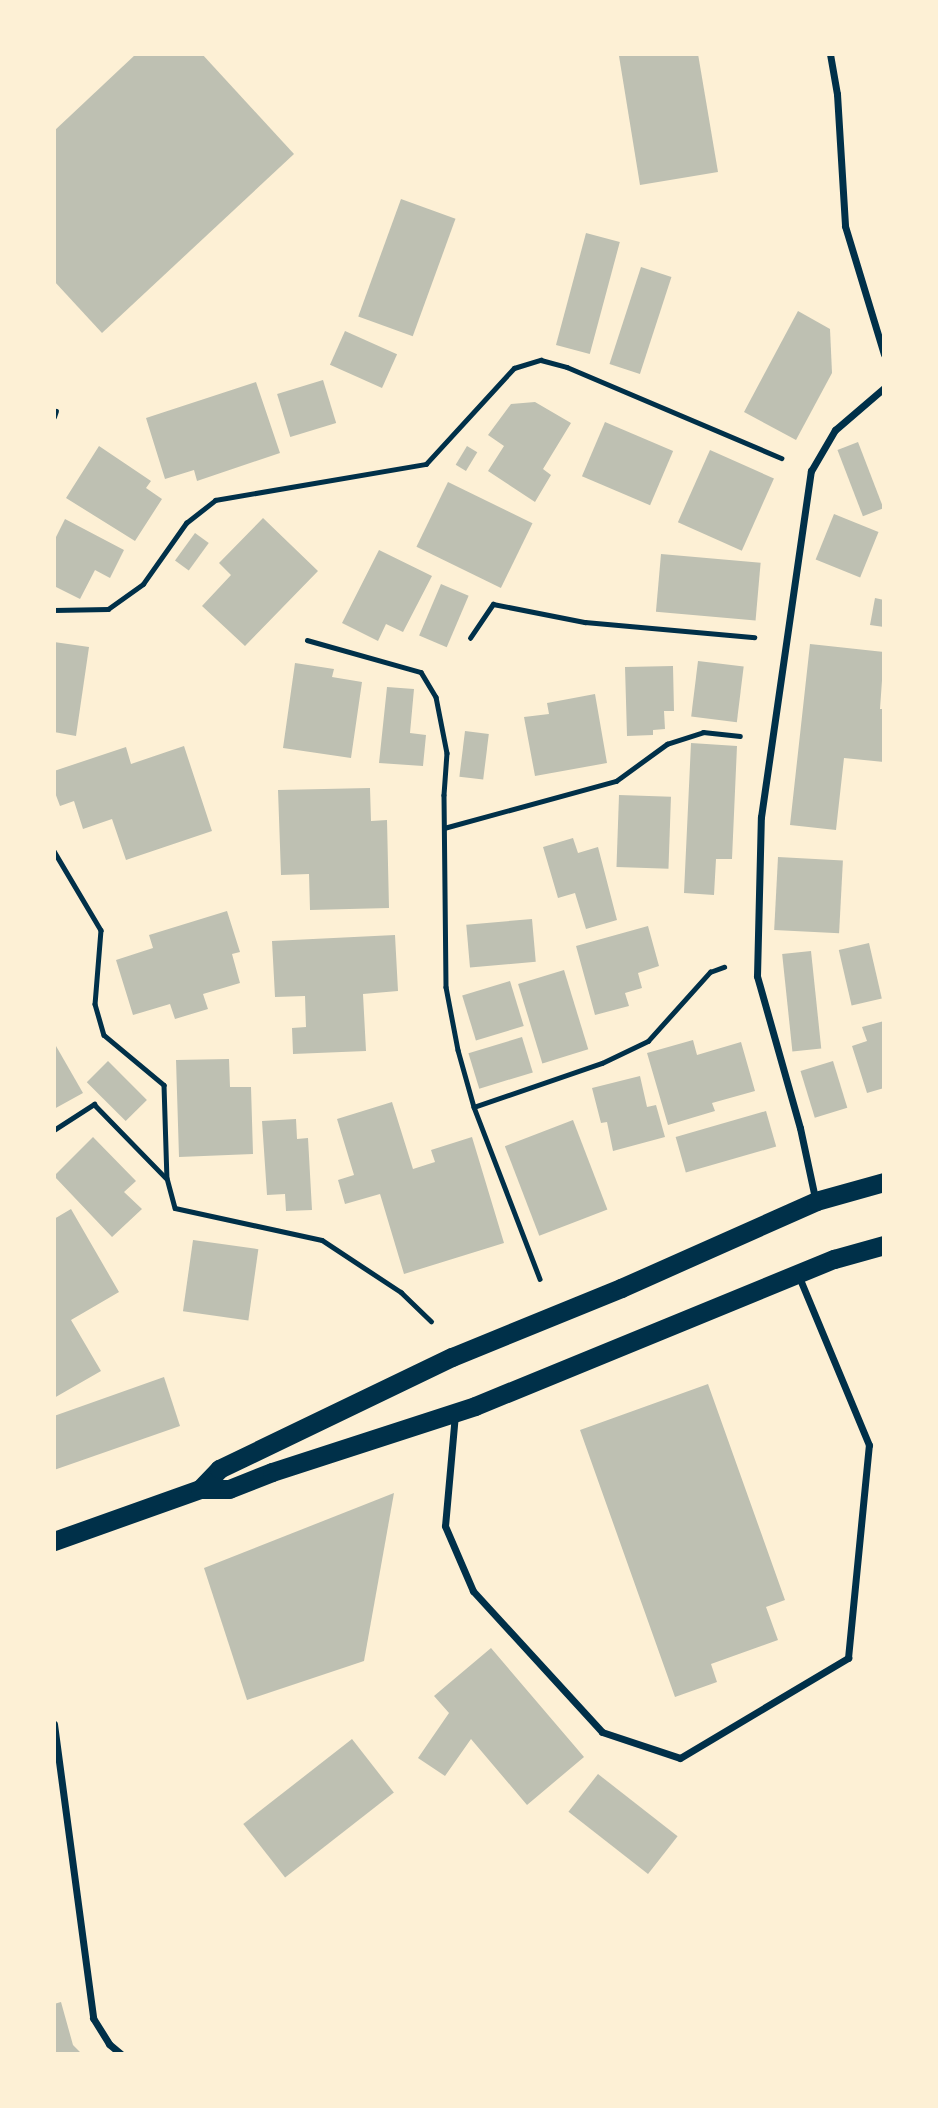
<!DOCTYPE html>
<html>
<head>
<meta charset="utf-8">
<style>
  body { margin:0 }
  #map { position:relative; width:938px; height:2108px; overflow:hidden; background:#fdf0d5; font-family:"Noto Sans",sans-serif }
  div>[style] { position:absolute }
  .building>* { inset:0; background:#bec0b2; transform-origin:0 0 }
  .path>* { height:4.5px; margin:-2.25px; padding:0 2.25px; transform-origin:2.25px; border-radius:2.25px; background:#003049 }
  .minor>* { height:7px; margin:-3.5px; padding:0 3.5px; transform-origin:3.5px; border-radius:3.5px; background:#003049 }
  .trunk>* { height:19px; margin:-9.5px; padding:0 9.5px; transform-origin:9.5px; border-radius:9.5px; background:#003049 }
  span { translate:-50% -50%; white-space:nowrap; text-align:center; line-height:1.15; -webkit-text-stroke:6px #fdf0d5; paint-order:stroke }
  .frame { position:absolute; inset:0; border:56px solid #fdf0d5; pointer-events:none }
</style>
</head>
<body>
<div id="map">
  <div class="building">
    <i style="clip-path:polygon(136px 54px,202px 54px,294px 154px,102px 333px,54px 281px,54px 131px)"></i>
    <i style="clip-path:polygon(627px 54px,698px 54px,718px 172px,640px 185px,619px 56px)"></i>
    <i style="left:401px;top:199px;width:58px;height:125px;rotate:20deg"></i>
    <i style="left:586px;top:233px;width:35px;height:116px;rotate:15deg"></i>
    <i style="left:641px;top:267px;width:32px;height:102px;rotate:18deg"></i>
    <i style="clip-path:polygon(798px 311px,830px 329px,832px 373px,796px 440px,744px 412px)"></i>
    <i style="left:345px;top:331px;width:57px;height:37px;rotate:24deg"></i>
    <i style="left:323px;top:380px;width:45px;height:48px;rotate:73deg"></i>
    <i style="clip-path:polygon(256px 382px,280px 453px,197px 481px,194px 470px,165px 479px,146px 418px)"></i>
    <i style="clip-path:polygon(535px 402px,571px 423px,543px 469px,551px 475px,535px 502px,488px 471px,504px 446px,488px 435px,511px 404px)"></i>
    <i style="left:605px;top:422px;width:74px;height:59px;rotate:23deg"></i>
    <i style="left:858px;top:442px;width:71px;height:22px;rotate:69deg"></i>
    <i style="clip-path:polygon(99px 446px,151px 481px,146px 488px,162px 499px,135px 541px,66px 498px)"></i>
    <i style="left:467px;top:446px;width:12px;height:22px;rotate:31deg"></i>
    <i style="left:710px;top:450px;width:70px;height:79px;rotate:24deg"></i>
    <i style="left:448px;top:482px;width:94px;height:72px;rotate:26deg"></i>
    <i style="left:834px;top:514px;width:48px;height:49px;rotate:22deg"></i>
    <i style="clip-path:polygon(263px 518px,318px 571px,245px 646px,202px 606px,231px 575px,219px 563px)"></i>
    <i style="clip-path:polygon(65px 519px,124px 550px,110px 578px,95px 570px,80px 599px,54px 586px,54px 541px)"></i>
    <i style="left:195px;top:533px;width:17px;height:34px;rotate:36deg"></i>
    <i style="clip-path:polygon(379px 550px,432px 576px,403px 632px,386px 624px,378px 641px,342px 623px)"></i>
    <i style="left:661px;top:554px;width:100px;height:58px;rotate:5deg"></i>
    <i style="left:441px;top:584px;width:30px;height:56px;rotate:23deg"></i>
    <i style="clip-path:polygon(875px 598px,884px 600px,884px 627px,870px 625px)"></i>
    <i style="clip-path:polygon(54px 642px,89px 647px,76px 736px,54px 732px)"></i>
    <i style="clip-path:polygon(810px 644px,884px 652px,880px 709px,884px 709px,884px 762px,844px 758px,836px 830px,790px 825px)"></i>
    <i style="left:698px;top:661px;width:46px;height:56px;rotate:7deg"></i>
    <i style="clip-path:polygon(295px 663px,334px 669px,332px 677px,362px 682px,351px 758px,283px 748px)"></i>
    <i style="clip-path:polygon(673px 666px,674px 711px,664px 711px,665px 729px,653px 730px,653px 735px,627px 736px,625px 667px)"></i>
    <i style="clip-path:polygon(387px 687px,414px 689px,410px 733px,426px 735px,423px 766px,379px 763px)"></i>
    <i style="clip-path:polygon(595px 694px,607px 763px,535px 776px,524px 717px,549px 714px,547px 703px)"></i>
    <i style="left:465px;top:731px;width:24px;height:46px;rotate:7deg"></i>
    <i style="clip-path:polygon(691px 743px,737px 746px,732px 859px,716px 859px,714px 895px,684px 893px)"></i>
    <i style="clip-path:polygon(184px 746px,212px 831px,126px 860px,112px 819px,83px 829px,74px 801px,60px 806px,54px 790px,54px 771px,126px 747px,131px 764px)"></i>
    <i style="clip-path:polygon(370px 788px,371px 821px,387px 820px,389px 908px,310px 910px,309px 874px,281px 875px,278px 790px)"></i>
    <i style="left:619px;top:795px;width:52px;height:72px;rotate:2deg"></i>
    <i style="clip-path:polygon(573px 838px,578px 853px,598px 847px,617px 920px,586px 929px,575px 893px,558px 898px,543px 847px)"></i>
    <i style="left:778px;top:857px;width:65px;height:73px;rotate:3deg"></i>
    <i style="clip-path:polygon(227px 911px,240px 952px,232px 954px,240px 983px,203px 994px,208px 1009px,175px 1019px,170px 1004px,133px 1015px,116px 960px,153px 948px,149px 935px)"></i>
    <i style="left:532px;top:919px;width:43px;height:66px;rotate:85deg"></i>
    <i style="clip-path:polygon(648px 926px,659px 966px,638px 973px,642px 988px,625px 993px,629px 1006px,595px 1015px,576px 946px)"></i>
    <i style="clip-path:polygon(395px 935px,398px 991px,363px 994px,366px 1051px,293px 1054px,292px 1028px,306px 1027px,305px 996px,275px 997px,272px 941px)"></i>
    <i style="left:869px;top:943px;width:57px;height:31px;rotate:77deg"></i>
    <i style="left:811px;top:951px;width:98px;height:29px;rotate:84deg"></i>
    <i style="left:564px;top:970px;width:83px;height:48px;rotate:73deg"></i>
    <i style="left:510px;top:981px;width:47px;height:50px;rotate:73deg"></i>
    <i style="clip-path:polygon(884px 1021px,884px 1088px,867px 1093px,852px 1046px,867px 1041px,862px 1027px)"></i>
    <i style="left:522px;top:1037px;width:37px;height:56px;rotate:73deg"></i>
    <i style="clip-path:polygon(693px 1040px,697px 1055px,741px 1042px,755px 1091px,712px 1103px,715px 1111px,668px 1125px,647px 1053px)"></i>
    <i style="clip-path:polygon(56px 1046px,83px 1093px,54px 1109px,54px 1047px)"></i>
    <i style="clip-path:polygon(229px 1059px,230px 1087px,251px 1087px,253px 1154px,179px 1157px,176px 1060px)"></i>
    <i style="left:108px;top:1061px;width:55px;height:30px;rotate:45deg"></i>
    <i style="left:833px;top:1061px;width:49px;height:34px;rotate:73deg"></i>
    <i style="clip-path:polygon(640px 1076px,647px 1107px,656px 1105px,665px 1137px,613px 1151px,607px 1122px,601px 1123px,592px 1088px)"></i>
    <i style="clip-path:polygon(392px 1102px,413px 1169px,435px 1162px,431px 1150px,472px 1137px,504px 1243px,404px 1274px,380px 1194px,345px 1204px,338px 1180px,354px 1175px,337px 1119px)"></i>
    <i style="left:766px;top:1111px;width:37px;height:94px;rotate:74deg"></i>
    <i style="clip-path:polygon(296px 1119px,297px 1139px,308px 1138px,312px 1210px,286px 1211px,285px 1194px,267px 1195px,262px 1121px)"></i>
    <i style="left:573px;top:1120px;width:96px;height:73px;rotate:69deg"></i>
    <i style="clip-path:polygon(93px 1137px,136px 1181px,124px 1192px,142px 1209px,112px 1237px,54px 1176px)"></i>
    <i style="clip-path:polygon(71px 1209px,119px 1292px,71px 1320px,101px 1371px,54px 1398px,54px 1219px)"></i>
    <i style="left:193px;top:1240px;width:66px;height:72px;rotate:8deg"></i>
    <i style="clip-path:polygon(164px 1377px,180px 1426px,54px 1470px,54px 1416px)"></i>
    <i style="clip-path:polygon(708px 1384px,785px 1600px,766px 1607px,778px 1640px,711px 1664px,717px 1682px,675px 1697px,580px 1430px)"></i>
    <i style="clip-path:polygon(394px 1493px,364px 1661px,247px 1700px,204px 1568px)"></i>
    <i style="clip-path:polygon(491px 1648px,584px 1757px,527px 1805px,471px 1739px,445px 1776px,418px 1758px,449px 1713px,434px 1696px)"></i>
    <i style="left:352px;top:1739px;width:68px;height:138px;rotate:52deg"></i>
    <i style="left:598px;top:1774px;width:101px;height:48px;rotate:38deg"></i>
    <i style="clip-path:polygon(61px 2002px,73px 2045px,82px 2054px,54px 2054px,54px 2004px)"></i>
  </div>
  <div class="path">
    <i style="left:54px;top:417px;width:6px;rotate:-72deg"></i>
    <i style="left:54px;top:610px;width:54px;rotate:-1.1deg"></i>
    <i style="left:108px;top:609px;width:43px;rotate:-35.5deg"></i>
    <i style="left:143px;top:584px;width:75px;rotate:-54.8deg"></i>
    <i style="left:186px;top:523px;width:37px;rotate:-38deg"></i>
    <i style="left:215px;top:500px;width:214px;rotate:-9.7deg"></i>
    <i style="left:426px;top:464px;width:130px;rotate:-47.5deg"></i>
    <i style="left:514px;top:368px;width:28px;rotate:-17deg"></i>
    <i style="left:541px;top:360px;width:27px;rotate:15deg"></i>
    <i style="left:567px;top:367px;width:233px;rotate:23deg"></i>
    <i style="left:470px;top:638px;width:41px;rotate:-55.9deg"></i>
    <i style="left:493px;top:604px;width:94px;rotate:11.1deg"></i>
    <i style="left:585px;top:622px;width:170px;rotate:5.1deg"></i>
    <i style="left:307px;top:640px;width:118px;rotate:15.7deg"></i>
    <i style="left:421px;top:672px;width:29px;rotate:59deg"></i>
    <i style="left:436px;top:697px;width:57px;rotate:78.9deg"></i>
    <i style="left:447px;top:753px;width:42px;rotate:94.1deg"></i>
    <i style="left:444px;top:795px;width:192px;rotate:89.4deg"></i>
    <i style="left:446px;top:987px;width:64px;rotate:79.2deg"></i>
    <i style="left:458px;top:1050px;width:59px;rotate:74.3deg"></i>
    <i style="left:474px;top:1107px;width:184px;rotate:69deg"></i>
    <i style="left:444px;top:828px;width:178px;rotate:-15.3deg"></i>
    <i style="left:616px;top:781px;width:63px;rotate:-36deg"></i>
    <i style="left:667px;top:744px;width:38px;rotate:-18deg"></i>
    <i style="left:703px;top:732px;width:37px;rotate:6deg"></i>
    <i style="left:54px;top:851px;width:92px;rotate:59.3deg"></i>
    <i style="left:101px;top:930px;width:74px;rotate:94.6deg"></i>
    <i style="left:95px;top:1004px;width:32px;rotate:74deg"></i>
    <i style="left:104px;top:1035px;width:78px;rotate:39.8deg"></i>
    <i style="left:164px;top:1085px;width:93px;rotate:88.2deg"></i>
    <i style="left:167px;top:1178px;width:31px;rotate:75deg"></i>
    <i style="left:175px;top:1208px;width:150px;rotate:12.3deg"></i>
    <i style="left:322px;top:1240px;width:95px;rotate:33.4deg"></i>
    <i style="left:401px;top:1292px;width:42px;rotate:44deg"></i>
    <i style="left:474px;top:1107px;width:135px;rotate:-19deg"></i>
    <i style="left:602px;top:1063px;width:51px;rotate:-25.6deg"></i>
    <i style="left:648px;top:1041px;width:93px;rotate:-48.1deg"></i>
    <i style="left:710px;top:972px;width:15px;rotate:-20deg"></i>
    <i style="left:54px;top:1130px;width:48px;rotate:-33deg"></i>
    <i style="left:94px;top:1104px;width:103px;rotate:45.8deg"></i>
  </div>
  <div class="minor">
    <i style="left:830px;top:54px;width:41px;rotate:80.1deg"></i>
    <i style="left:837px;top:94px;width:132px;rotate:86.5deg"></i>
    <i style="left:845px;top:226px;width:134px;rotate:73.1deg"></i>
    <i style="left:815px;top:1198px;width:72px;rotate:-102.1deg"></i>
    <i style="left:800px;top:1128px;width:158px;rotate:-105.8deg"></i>
    <i style="left:757px;top:976px;width:159px;rotate:-88.6deg"></i>
    <i style="left:761px;top:817px;width:350px;rotate:-81.8deg"></i>
    <i style="left:811px;top:471px;width:48px;rotate:-59.7deg"></i>
    <i style="left:835px;top:430px;width:65px;rotate:-40.6deg"></i>
    <i style="left:455px;top:1414px;width:112px;rotate:95.1deg"></i>
    <i style="left:445px;top:1526px;width:71px;rotate:66.7deg"></i>
    <i style="left:473px;top:1591px;width:191px;rotate:47.5deg"></i>
    <i style="left:602px;top:1732px;width:82px;rotate:18.4deg"></i>
    <i style="left:680px;top:1758px;width:196px;rotate:-30.8deg"></i>
    <i style="left:848px;top:1658px;width:214px;rotate:-84.4deg"></i>
    <i style="left:869px;top:1445px;width:182px;rotate:-112.6deg"></i>
    <i style="left:54px;top:1724px;width:297px;rotate:82.4deg"></i>
    <i style="left:93px;top:2018px;width:31px;rotate:58deg"></i>
    <i style="left:109px;top:2044px;width:16px;rotate:40deg"></i>
  </div>
  <div class="trunk">
    <i style="left:200px;top:1489px;width:28px;rotate:-46deg"></i>
    <i style="left:219px;top:1469px;width:259px;rotate:-25.7deg"></i>
    <i style="left:452px;top:1357px;width:183px;rotate:-22.2deg"></i>
    <i style="left:621px;top:1288px;width:214px;rotate:-24deg"></i>
    <i style="left:816px;top:1201px;width:71px;rotate:-15.6deg"></i>
    <i style="left:54px;top:1541px;width:155px;rotate:-19.6deg"></i>
    <i style="left:200px;top:1489px;width:29px"></i>
    <i style="left:229px;top:1489px;width:46px;rotate:-21.6deg"></i>
    <i style="left:272px;top:1472px;width:213px;rotate:-18deg"></i>
    <i style="left:475px;top:1406px;width:388px;rotate:-22.3deg"></i>
    <i style="left:834px;top:1259px;width:52px;rotate:-15.6deg"></i>
  </div>
  <div class="frame"></div>
</div>
</body>
</html>
